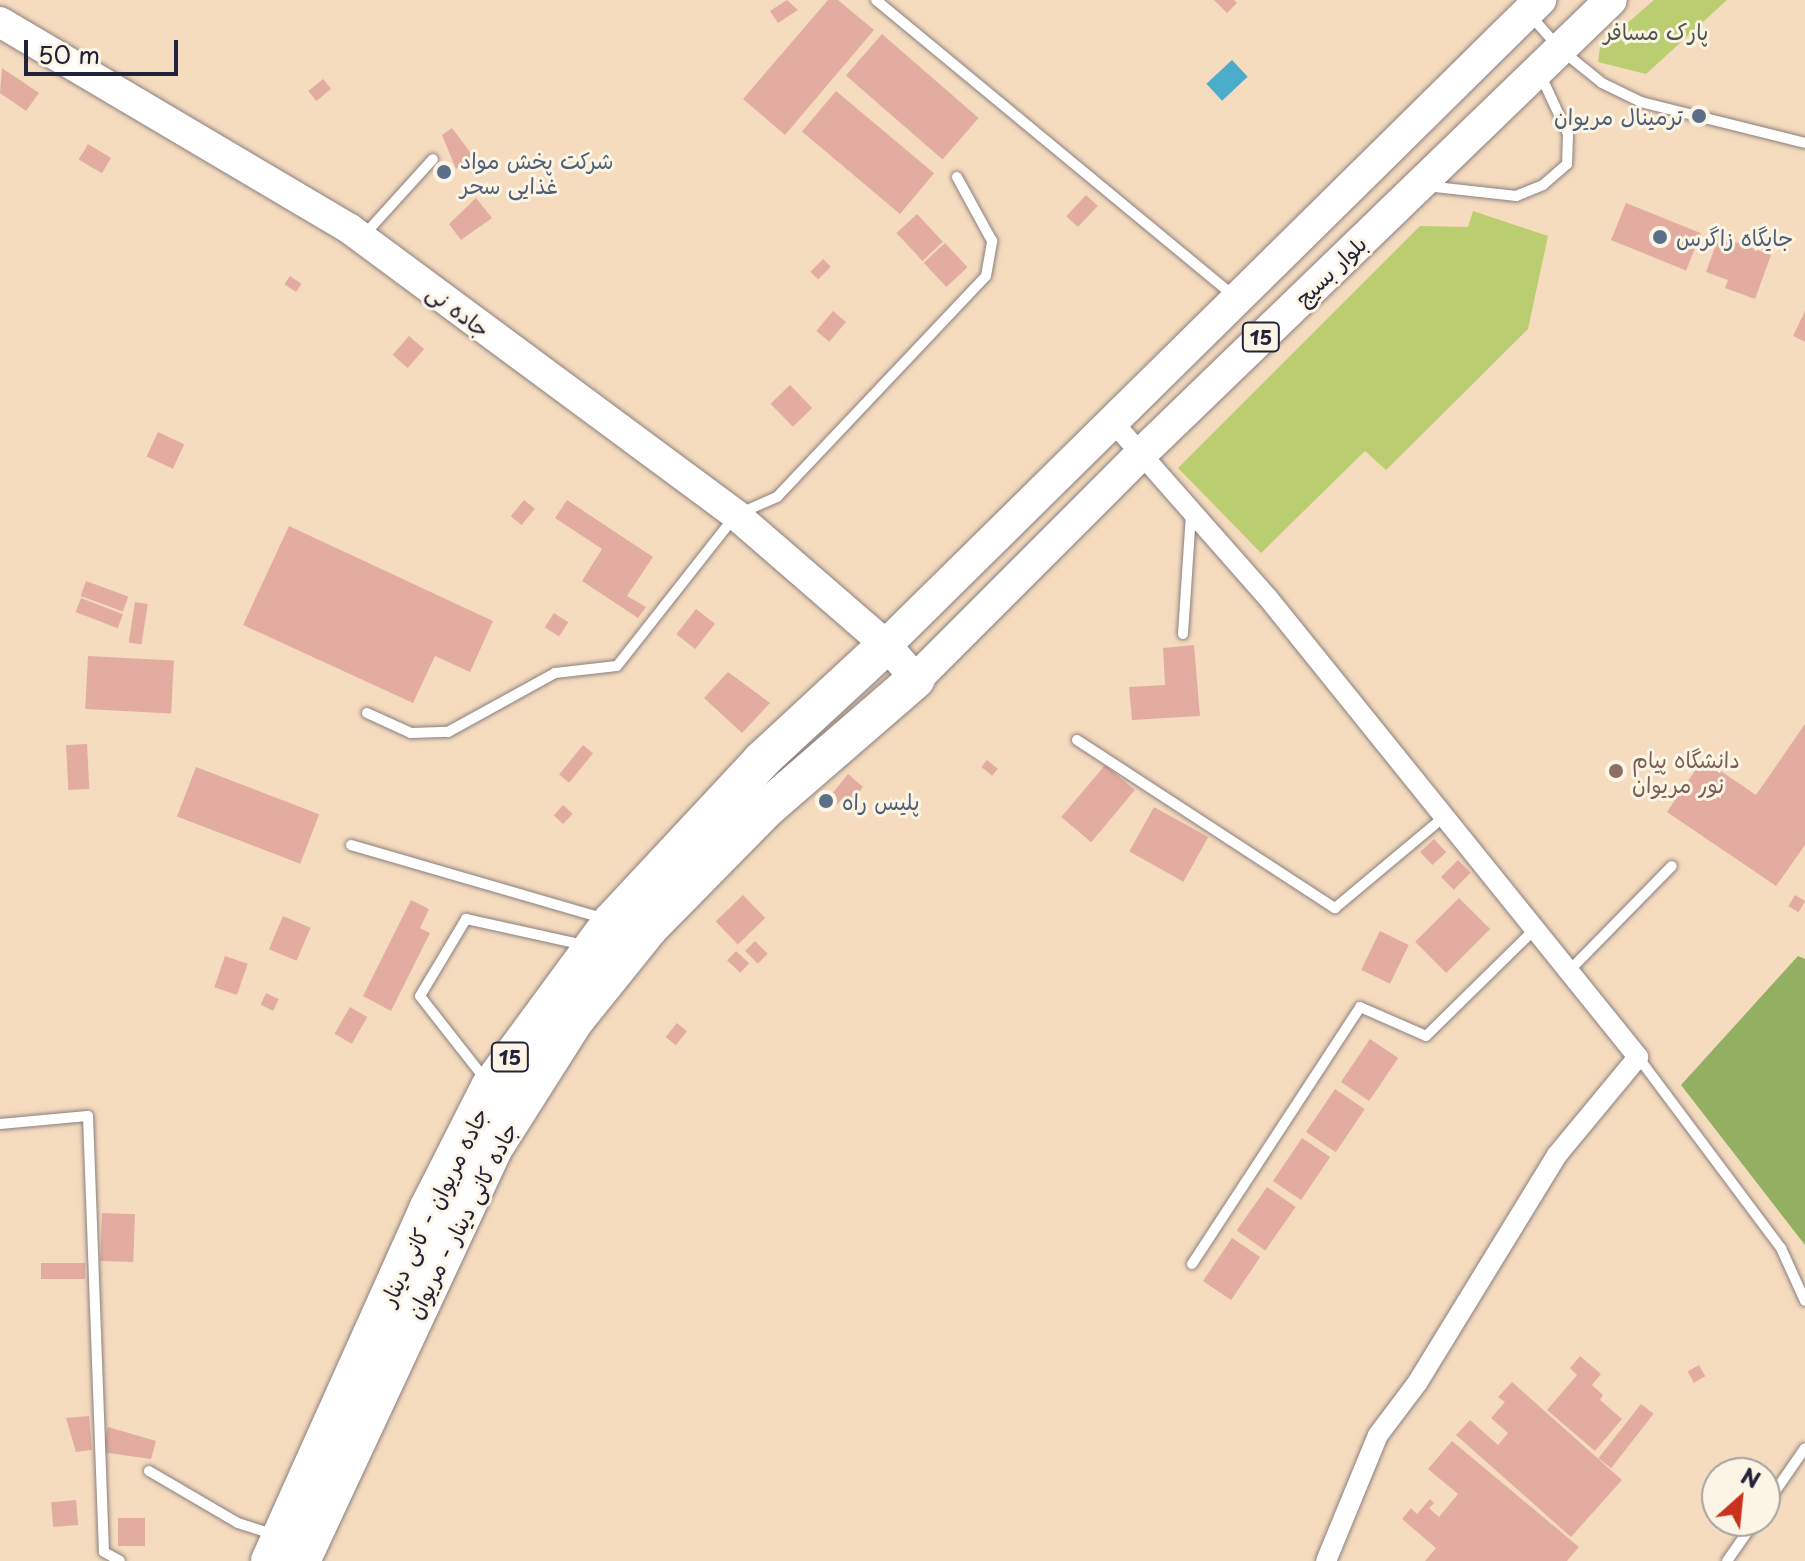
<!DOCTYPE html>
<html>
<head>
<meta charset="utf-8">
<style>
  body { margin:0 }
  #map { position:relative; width:1805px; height:1561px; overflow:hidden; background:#f5dcbf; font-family:"Playpen Sans","Playpen Sans Arabic",sans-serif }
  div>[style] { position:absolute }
  .green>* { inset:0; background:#bacd70 }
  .forest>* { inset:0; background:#93b062 }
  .water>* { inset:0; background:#4badca; transform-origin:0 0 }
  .building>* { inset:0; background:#e3aca1; transform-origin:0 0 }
  .roads { filter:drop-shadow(0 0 2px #8c7f7d) drop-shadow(0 0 2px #8c7f7d) }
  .lane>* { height:10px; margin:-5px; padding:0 5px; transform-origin:5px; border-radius:5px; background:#fff }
  .street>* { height:20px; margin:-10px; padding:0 10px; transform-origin:10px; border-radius:10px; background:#fff }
  .secondary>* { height:30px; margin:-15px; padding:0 15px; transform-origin:15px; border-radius:15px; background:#fff }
  .primary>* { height:32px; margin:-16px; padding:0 16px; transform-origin:16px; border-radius:16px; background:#fff }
  .highway>* { height:38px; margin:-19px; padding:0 19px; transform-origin:19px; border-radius:19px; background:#fff }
  .dots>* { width:22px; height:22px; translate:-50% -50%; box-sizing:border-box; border:4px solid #fcf5e5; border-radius:50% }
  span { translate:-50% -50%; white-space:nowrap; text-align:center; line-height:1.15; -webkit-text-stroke:6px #fcf5e5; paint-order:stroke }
  .shield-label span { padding:2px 6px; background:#fcf5e5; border:2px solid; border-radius:6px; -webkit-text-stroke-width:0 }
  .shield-label { font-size:20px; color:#22223b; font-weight:700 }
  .park-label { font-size:22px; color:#50554b }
  .service-label { font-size:22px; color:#4e5e75 }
  .right { translate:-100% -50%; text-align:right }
  .left { translate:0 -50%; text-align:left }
  .street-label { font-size:22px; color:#22223b }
  .education-label { font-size:22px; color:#785e54 }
  .north { position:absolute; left:1701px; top:1457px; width:80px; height:80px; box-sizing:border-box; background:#fcf5e5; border:2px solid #a5a1a1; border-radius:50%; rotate:27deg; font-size:22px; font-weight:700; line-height:32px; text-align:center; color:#22223b }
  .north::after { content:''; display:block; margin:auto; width:28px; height:36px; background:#c8321e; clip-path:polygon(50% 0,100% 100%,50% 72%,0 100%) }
  .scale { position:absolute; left:24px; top:40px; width:154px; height:36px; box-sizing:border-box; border:4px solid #22223b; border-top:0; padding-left:10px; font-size:24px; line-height:28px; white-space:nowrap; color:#22223b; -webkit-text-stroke:6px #fcf5e5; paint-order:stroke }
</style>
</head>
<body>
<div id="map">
  <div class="green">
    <i style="clip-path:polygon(1654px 0,1727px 0,1646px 74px,1598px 62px,1600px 47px)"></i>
    <i style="clip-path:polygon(1473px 211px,1548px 236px,1528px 329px,1386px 470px,1365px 451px,1261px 553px,1178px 468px,1420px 226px,1468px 227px)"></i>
  </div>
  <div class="forest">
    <i style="clip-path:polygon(1798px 956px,1805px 959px,1805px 1245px,1681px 1085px)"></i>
  </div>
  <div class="water">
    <i style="left:1232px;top:60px;width:23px;height:35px;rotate:47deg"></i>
  </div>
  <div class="building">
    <i style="clip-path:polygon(787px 0,798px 10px,778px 23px,770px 11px)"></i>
    <i style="clip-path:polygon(828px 0,838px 0,874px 30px,785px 135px,743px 99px)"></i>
    <i style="clip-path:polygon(1214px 0,1234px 0,1237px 3px,1227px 13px)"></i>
    <i style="left:882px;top:34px;width:128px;height:55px;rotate:41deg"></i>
    <i style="clip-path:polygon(2px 68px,39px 93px,26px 111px,0 93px)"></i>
    <i style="left:323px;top:79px;width:13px;height:19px;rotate:51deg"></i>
    <i style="left:836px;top:91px;width:128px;height:53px;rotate:40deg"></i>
    <i style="clip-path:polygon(452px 128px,473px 156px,456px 169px,442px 135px)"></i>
    <i style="left:88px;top:144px;width:27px;height:18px;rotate:31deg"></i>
    <i style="left:1086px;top:195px;width:16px;height:29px;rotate:43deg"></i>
    <i style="clip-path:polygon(476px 198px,492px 218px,461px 240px,449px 224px)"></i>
    <i style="left:1626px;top:203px;width:81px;height:40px;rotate:22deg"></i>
    <i style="left:917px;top:214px;width:38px;height:28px;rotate:47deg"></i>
    <i style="clip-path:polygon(1719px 236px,1771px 255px,1755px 299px,1725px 288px,1728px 280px,1706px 272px)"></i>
    <i style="left:945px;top:243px;width:33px;height:29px;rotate:47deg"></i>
    <i style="left:823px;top:259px;width:11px;height:18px;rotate:45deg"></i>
    <i style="left:290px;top:276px;width:14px;height:10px;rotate:34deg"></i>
    <i style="left:833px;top:311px;width:17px;height:26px;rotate:40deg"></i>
    <i style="clip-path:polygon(1805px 311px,1805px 342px,1793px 336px)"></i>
    <i style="left:409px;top:336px;width:20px;height:25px;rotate:41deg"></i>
    <i style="left:790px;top:385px;width:32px;height:27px;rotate:46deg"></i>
    <i style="left:158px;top:432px;width:29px;height:27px;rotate:25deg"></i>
    <i style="left:524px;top:500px;width:14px;height:21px;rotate:39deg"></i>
    <i style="clip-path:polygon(567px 500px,653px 557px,627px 596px,646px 607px,638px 618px,582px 581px,602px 549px,555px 518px)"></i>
    <i style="clip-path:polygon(289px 526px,493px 621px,470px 672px,435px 656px,413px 703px,243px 625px)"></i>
    <i style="left:86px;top:581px;width:45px;height:16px;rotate:20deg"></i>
    <i style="left:81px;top:598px;width:45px;height:15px;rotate:21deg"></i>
    <i style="left:135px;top:602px;width:13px;height:41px;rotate:9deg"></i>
    <i style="left:696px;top:609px;width:24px;height:32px;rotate:38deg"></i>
    <i style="left:554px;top:613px;width:17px;height:17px;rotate:33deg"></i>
    <i style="clip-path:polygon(1194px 645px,1200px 716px,1132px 720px,1129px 687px,1165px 685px,1163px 648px)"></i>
    <i style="left:88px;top:656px;width:86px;height:53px;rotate:3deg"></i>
    <i style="clip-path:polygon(728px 672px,770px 703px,742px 733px,704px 698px)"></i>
    <i style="clip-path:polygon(1805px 724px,1805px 845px,1776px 886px,1667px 812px,1703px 759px,1756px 795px)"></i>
    <i style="left:87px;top:744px;width:45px;height:21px;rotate:87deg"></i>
    <i style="left:583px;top:745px;width:13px;height:38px;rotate:39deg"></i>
    <i style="left:987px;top:760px;width:14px;height:9px;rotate:39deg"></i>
    <i style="left:1105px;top:765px;width:39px;height:68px;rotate:40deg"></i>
    <i style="left:196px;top:767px;width:132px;height:53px;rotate:21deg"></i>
    <i style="clip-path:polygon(848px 774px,863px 787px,848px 806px,841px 800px,834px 808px,826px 801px)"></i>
    <i style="left:563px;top:805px;width:13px;height:14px;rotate:42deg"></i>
    <i style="left:1154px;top:807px;width:62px;height:51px;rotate:29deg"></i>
    <i style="left:1434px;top:839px;width:18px;height:19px;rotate:47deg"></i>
    <i style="left:1458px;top:860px;width:18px;height:24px;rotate:45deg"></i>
    <i style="left:743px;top:895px;width:32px;height:38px;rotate:46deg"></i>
    <i style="left:1795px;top:895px;width:12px;height:13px;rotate:31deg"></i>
    <i style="left:1459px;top:898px;width:44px;height:62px;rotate:45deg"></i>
    <i style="clip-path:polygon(411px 900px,429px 909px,420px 928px,430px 933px,391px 1011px,363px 996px)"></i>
    <i style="left:283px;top:916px;width:30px;height:36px;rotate:23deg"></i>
    <i style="left:1380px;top:931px;width:32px;height:43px;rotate:26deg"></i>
    <i style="left:755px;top:941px;width:18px;height:14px;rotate:45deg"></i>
    <i style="left:736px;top:951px;width:18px;height:13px;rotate:43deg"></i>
    <i style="left:225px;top:956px;width:24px;height:33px;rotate:19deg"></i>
    <i style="left:266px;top:993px;width:14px;height:13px;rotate:25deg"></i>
    <i style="left:350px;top:1007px;width:20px;height:31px;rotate:30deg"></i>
    <i style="left:677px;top:1023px;width:13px;height:18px;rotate:39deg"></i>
    <i style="left:1370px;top:1039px;width:34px;height:52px;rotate:34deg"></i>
    <i style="left:1335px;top:1089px;width:36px;height:52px;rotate:34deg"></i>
    <i style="left:1302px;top:1138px;width:34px;height:52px;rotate:34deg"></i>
    <i style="left:1267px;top:1187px;width:35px;height:53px;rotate:35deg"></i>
    <i style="left:102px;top:1213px;width:33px;height:48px;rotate:2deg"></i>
    <i style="left:1232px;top:1238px;width:34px;height:52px;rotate:34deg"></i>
    <i style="left:85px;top:1263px;width:16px;height:44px;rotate:90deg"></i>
    <i style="clip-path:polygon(1580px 1356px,1601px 1374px,1592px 1385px,1603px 1395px,1600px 1400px,1622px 1419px,1595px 1451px,1547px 1410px,1577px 1375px,1570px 1368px)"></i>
    <i style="left:1699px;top:1365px;width:13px;height:13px;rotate:61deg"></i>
    <i style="clip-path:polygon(1512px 1382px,1622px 1480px,1571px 1537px,1456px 1435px,1470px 1420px,1498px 1445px,1508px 1433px,1491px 1418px,1505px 1402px,1498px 1397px)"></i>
    <i style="left:1641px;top:1404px;width:16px;height:69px;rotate:38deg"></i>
    <i style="clip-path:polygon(89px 1416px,92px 1450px,76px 1452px,66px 1418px)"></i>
    <i style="clip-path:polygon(108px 1427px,156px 1441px,151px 1459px,101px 1452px)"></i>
    <i style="clip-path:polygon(1452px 1441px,1579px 1547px,1567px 1561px,1425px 1561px,1436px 1548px,1402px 1519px,1411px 1508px,1417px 1514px,1430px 1499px,1434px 1503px,1429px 1508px,1439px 1517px,1458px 1494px,1428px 1469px)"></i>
    <i style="left:76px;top:1500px;width:25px;height:25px;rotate:85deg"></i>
    <i style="left:118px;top:1518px;width:27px;height:28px"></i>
  </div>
  <div class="roads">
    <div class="lane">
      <i style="left:876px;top:0;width:466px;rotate:39.6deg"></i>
      <i style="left:1531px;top:16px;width:44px;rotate:48.7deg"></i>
      <i style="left:1560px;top:49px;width:54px;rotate:39deg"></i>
      <i style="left:1602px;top:83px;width:43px;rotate:26deg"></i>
      <i style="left:1641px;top:102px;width:169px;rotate:14deg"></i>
      <i style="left:1426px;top:186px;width:91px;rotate:6.3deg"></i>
      <i style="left:1516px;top:196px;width:29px;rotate:-22deg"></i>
      <i style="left:1543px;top:185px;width:32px;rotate:-41deg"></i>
      <i style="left:1567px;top:164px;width:30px;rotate:-88deg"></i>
      <i style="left:1568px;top:134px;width:66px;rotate:-115deg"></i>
      <i style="left:365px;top:234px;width:101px;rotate:-47.8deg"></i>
      <i style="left:1183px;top:634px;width:121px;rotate:-86.2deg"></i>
      <i style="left:367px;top:713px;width:48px;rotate:24.4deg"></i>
      <i style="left:411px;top:733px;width:37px;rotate:-2deg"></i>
      <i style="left:448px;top:732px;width:122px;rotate:-28.9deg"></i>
      <i style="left:555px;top:673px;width:62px;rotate:-6.4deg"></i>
      <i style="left:617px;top:666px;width:192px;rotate:-51.8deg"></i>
      <i style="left:736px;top:515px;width:45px;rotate:-23.7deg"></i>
      <i style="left:777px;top:497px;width:304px;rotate:-46.6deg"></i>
      <i style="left:986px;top:276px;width:36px;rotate:-80deg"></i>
      <i style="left:992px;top:241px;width:73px;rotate:-118.7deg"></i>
      <i style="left:1077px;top:740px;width:308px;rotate:33.1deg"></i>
      <i style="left:1335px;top:908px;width:143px;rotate:-39.9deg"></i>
      <i style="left:351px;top:845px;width:261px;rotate:16.2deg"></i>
      <i style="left:1571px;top:969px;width:144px;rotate:-45.6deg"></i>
      <i style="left:1638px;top:1057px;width:239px;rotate:53.2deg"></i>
      <i style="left:1781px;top:1248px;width:58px;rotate:65.6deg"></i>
      <i style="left:485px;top:1079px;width:105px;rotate:-128.1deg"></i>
      <i style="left:420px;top:996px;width:90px;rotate:-59.1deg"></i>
      <i style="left:466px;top:919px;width:121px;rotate:12.4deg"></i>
      <i style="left:0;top:1124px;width:88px;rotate:-5.2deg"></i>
      <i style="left:88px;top:1116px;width:436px;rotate:87.9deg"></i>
      <i style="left:104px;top:1552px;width:18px;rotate:29deg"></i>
      <i style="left:1192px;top:1264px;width:307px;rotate:-56.8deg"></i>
      <i style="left:1360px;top:1007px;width:72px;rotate:23.7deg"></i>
      <i style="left:1426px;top:1036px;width:154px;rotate:-44.5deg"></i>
      <i style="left:149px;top:1471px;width:103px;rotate:30.3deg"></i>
      <i style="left:238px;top:1523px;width:39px;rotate:18deg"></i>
      <i style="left:1765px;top:1506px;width:70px;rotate:-55.4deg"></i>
      <i style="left:1727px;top:1561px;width:49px;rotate:-55deg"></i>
    </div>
    <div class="street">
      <i style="left:1112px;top:421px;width:236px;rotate:48.6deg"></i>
      <i style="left:1268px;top:598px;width:590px;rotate:51.13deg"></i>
      <i style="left:1638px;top:1057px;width:127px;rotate:129.6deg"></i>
      <i style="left:1557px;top:1155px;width:266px;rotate:121.5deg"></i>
      <i style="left:1418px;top:1382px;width:66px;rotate:127deg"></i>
      <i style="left:1378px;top:1435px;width:136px;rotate:112.4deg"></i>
    </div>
    <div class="secondary">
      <i style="left:0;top:22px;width:407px;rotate:30.6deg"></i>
      <i style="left:350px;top:229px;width:480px;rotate:36.5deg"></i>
      <i style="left:736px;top:515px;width:198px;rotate:40.9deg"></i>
      <i style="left:886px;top:645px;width:45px;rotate:48.6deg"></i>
    </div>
    <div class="primary">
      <i style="left:886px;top:645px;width:919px;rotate:-44.6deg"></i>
      <i style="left:916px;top:679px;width:318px;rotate:-45deg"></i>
      <i style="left:1141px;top:454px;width:653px;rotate:-44.01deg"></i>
    </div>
    <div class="highway">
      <i style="left:270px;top:1561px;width:386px;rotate:-65.8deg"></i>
      <i style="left:428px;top:1209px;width:137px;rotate:-63.1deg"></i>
      <i style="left:490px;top:1087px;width:206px;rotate:-53.7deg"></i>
      <i style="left:612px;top:921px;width:220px;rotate:-47deg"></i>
      <i style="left:762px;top:760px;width:169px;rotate:-42.8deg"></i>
      <i style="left:301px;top:1561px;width:455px;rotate:-65deg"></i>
      <i style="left:493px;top:1149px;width:153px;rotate:-57.6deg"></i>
      <i style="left:575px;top:1020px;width:118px;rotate:-51.2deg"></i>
      <i style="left:649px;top:928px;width:167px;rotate:-45.5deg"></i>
      <i style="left:766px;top:809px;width:198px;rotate:-40.9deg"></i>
    </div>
  </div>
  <div class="dots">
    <i style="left:1699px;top:116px;background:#5c6f8a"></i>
    <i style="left:444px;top:172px;background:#5c6f8a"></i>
    <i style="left:1660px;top:237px;background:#5c6f8a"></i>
    <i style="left:1616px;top:771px;background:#8d6e63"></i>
    <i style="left:826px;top:801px;background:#5c6f8a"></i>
  </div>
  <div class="shield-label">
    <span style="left:1261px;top:337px">15</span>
    <span style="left:510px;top:1057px">15</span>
  </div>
  <div class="park-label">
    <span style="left:1656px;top:31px">پارک مسافر</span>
  </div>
  <div class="service-label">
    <span class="right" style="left:1683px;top:116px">ترمینال مریوان</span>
    <span class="left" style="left:460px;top:172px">شرکت پخش مواد<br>غذایی سحر</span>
    <span class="left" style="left:1676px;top:237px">جایگاه زاگرس</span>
    <span class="left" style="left:842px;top:801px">پلیس راه</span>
  </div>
  <div class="street-label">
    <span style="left:1330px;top:270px;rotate:-44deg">بلوار بسیج</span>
    <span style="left:459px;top:310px;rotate:37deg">جاده نی</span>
    <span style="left:433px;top:1206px;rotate:-64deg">جاده مریوان - کانی دینار</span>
    <span style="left:461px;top:1220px;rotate:-63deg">جاده کانی دینار - مریوان</span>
  </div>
  <div class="education-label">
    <span class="left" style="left:1632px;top:771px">دانشگاه پیام<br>نور مریوان</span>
  </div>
  <div class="north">N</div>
  <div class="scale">50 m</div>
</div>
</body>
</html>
